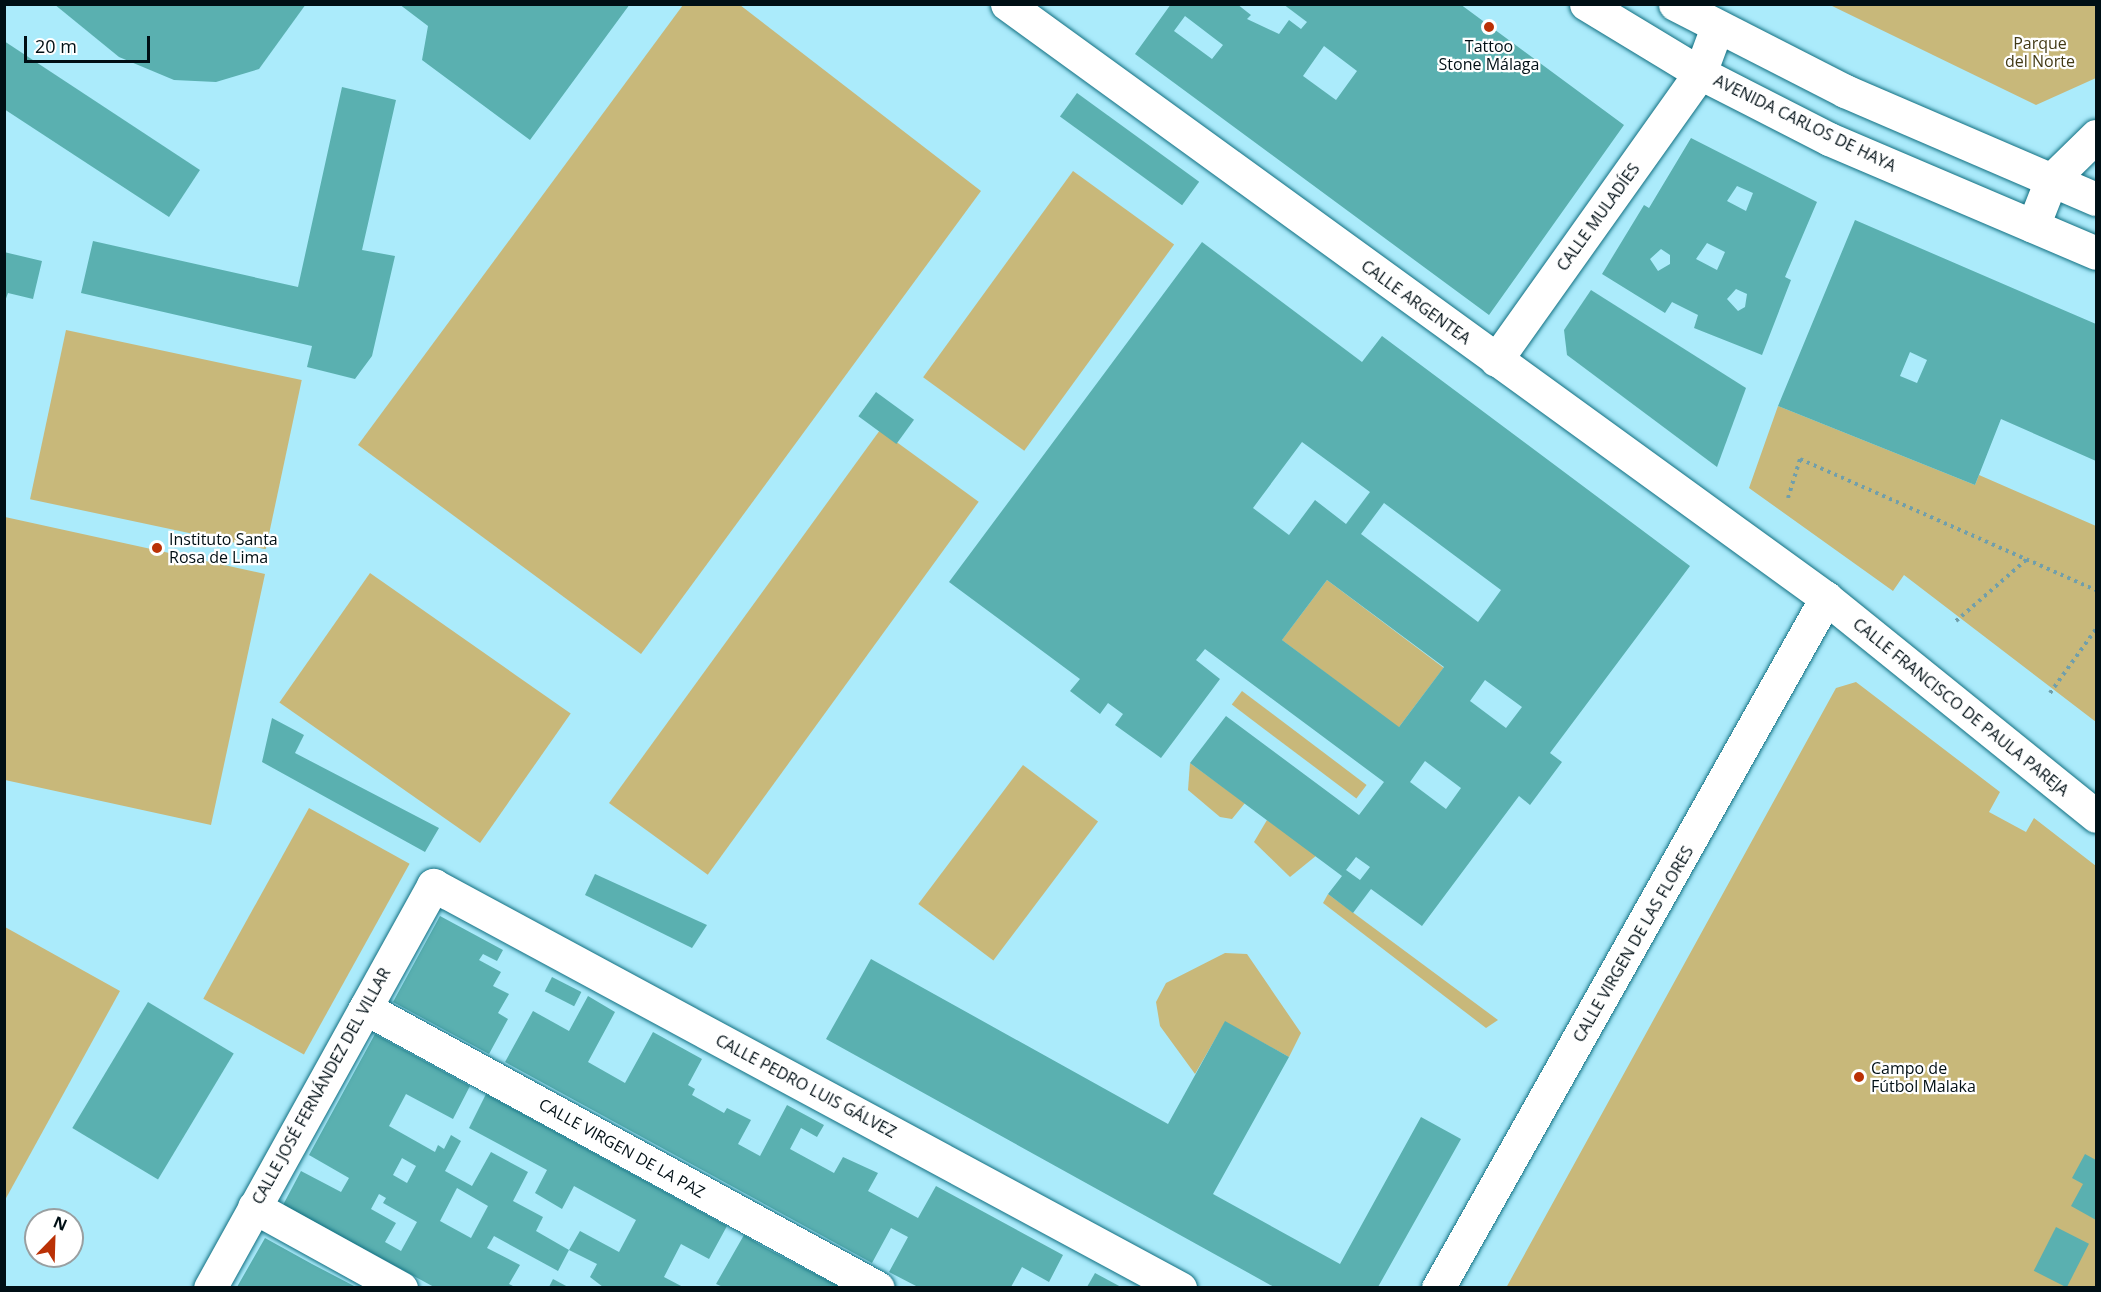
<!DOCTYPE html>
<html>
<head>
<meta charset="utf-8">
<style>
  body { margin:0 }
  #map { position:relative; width:2101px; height:1292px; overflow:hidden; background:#abebfb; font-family:"Open Sans",sans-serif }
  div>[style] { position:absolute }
  .green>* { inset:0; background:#c8b87a; transform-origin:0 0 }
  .building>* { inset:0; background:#5ab0b0; transform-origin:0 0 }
  .path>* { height:4px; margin-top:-2px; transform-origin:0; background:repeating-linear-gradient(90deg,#709fab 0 3px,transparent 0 7.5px) }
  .roads { filter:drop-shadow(0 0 2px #116f81) drop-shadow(0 0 2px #116f81) }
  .street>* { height:33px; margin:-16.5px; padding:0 16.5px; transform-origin:16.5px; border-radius:16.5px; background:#fff }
  .secondary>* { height:33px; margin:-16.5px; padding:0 16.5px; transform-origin:16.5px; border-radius:16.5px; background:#fff }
  .primary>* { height:33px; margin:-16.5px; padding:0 16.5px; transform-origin:16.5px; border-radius:16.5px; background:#fff }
  .dots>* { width:16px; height:16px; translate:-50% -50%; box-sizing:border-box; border:3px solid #fff; border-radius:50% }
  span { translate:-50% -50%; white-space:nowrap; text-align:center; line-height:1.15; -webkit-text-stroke:4.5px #fff; paint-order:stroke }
  .park-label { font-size:16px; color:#433a16 }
  .poi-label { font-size:16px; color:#000f15 }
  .left { translate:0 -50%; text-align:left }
  .street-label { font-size:16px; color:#000f15 }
  .frame { position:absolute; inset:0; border:6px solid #000f15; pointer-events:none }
  .north { position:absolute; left:24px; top:1208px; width:60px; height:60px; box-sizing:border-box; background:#fff; border:2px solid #999fa1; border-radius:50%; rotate:23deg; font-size:16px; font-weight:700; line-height:24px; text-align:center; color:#000f15 }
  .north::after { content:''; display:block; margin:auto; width:21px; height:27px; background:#ba3106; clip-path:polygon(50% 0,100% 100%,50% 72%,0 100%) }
  .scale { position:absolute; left:24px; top:36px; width:126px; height:27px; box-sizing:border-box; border:3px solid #000f15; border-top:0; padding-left:8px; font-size:18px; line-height:21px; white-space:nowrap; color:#000f15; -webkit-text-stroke:4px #fff; paint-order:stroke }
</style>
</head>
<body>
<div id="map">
  <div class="green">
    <i style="clip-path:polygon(683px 5px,740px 5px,981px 191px,641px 654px,358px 445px)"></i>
    <i style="clip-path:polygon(1830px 5px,2096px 5px,2096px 78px,2036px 105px)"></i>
    <i style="left:1073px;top:171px;width:125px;height:255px;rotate:36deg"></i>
    <i style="left:66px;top:330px;width:241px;height:173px;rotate:12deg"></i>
    <i style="clip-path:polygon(1778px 406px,1975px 485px,1979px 475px,2096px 526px,2096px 722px,1904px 575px,1893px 591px,1749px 488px)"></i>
    <i style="left:880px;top:430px;width:122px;height:461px;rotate:36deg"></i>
    <i style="clip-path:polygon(5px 517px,265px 574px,211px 825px,5px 780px)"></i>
    <i style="left:370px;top:573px;width:245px;height:158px;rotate:35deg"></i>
    <i style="left:1327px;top:580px;width:146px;height:75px;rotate:37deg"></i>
    <i style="clip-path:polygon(1856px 682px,2000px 792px,1989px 812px,2026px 832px,2034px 818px,2096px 866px,2096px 1287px,1506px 1288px,1836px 688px)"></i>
    <i style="left:1242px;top:691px;width:156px;height:17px;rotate:37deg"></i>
    <i style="clip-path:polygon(1190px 763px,1245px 803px,1232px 819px,1220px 817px,1188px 790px)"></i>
    <i style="left:1023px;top:765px;width:94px;height:174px;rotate:37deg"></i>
    <i style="left:309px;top:808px;width:115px;height:218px;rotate:29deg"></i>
    <i style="clip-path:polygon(1267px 820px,1317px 855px,1290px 877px,1254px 842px)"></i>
    <i style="clip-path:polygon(1328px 894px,1498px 1020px,1486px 1028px,1323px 903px)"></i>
    <i style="clip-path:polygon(5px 927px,120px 991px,5px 1200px)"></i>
    <i style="clip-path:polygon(1225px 953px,1247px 954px,1301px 1033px,1289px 1057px,1225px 1022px,1195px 1074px,1160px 1026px,1156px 1002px,1166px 983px)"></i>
  </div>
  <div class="building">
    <i style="clip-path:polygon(54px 4px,306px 4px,259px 69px,216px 82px,174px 80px,119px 57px)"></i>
    <i style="clip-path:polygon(399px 4px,630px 4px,530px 140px,422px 60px,428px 26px)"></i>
    <i style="clip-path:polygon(evenodd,1171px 4px,1237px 4px,1251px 15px,1247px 19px,1279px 34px,1289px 20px,1301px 29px,1307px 22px,1283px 4px,1460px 4px,1624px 125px,1489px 315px,1135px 54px,1171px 4px,1185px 16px,1223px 45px,1212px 59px,1174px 31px,1185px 16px,1171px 4px,1324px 46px,1357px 71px,1336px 100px,1303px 76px,1324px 46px)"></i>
    <i style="clip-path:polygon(4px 41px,200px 170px,169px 217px,4px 109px)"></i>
    <i style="clip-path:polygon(342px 87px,396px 100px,362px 250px,395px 256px,372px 356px,355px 379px,307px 367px,312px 346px,81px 293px,93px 241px,298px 287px)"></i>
    <i style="left:1077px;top:93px;width:151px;height:29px;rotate:36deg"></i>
    <i style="clip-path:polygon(evenodd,1691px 138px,1817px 202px,1785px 277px,1791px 280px,1762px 355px,1694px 328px,1698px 315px,1672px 302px,1665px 313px,1602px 274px,1644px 205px,1649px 208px,1691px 138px,1737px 186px,1753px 193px,1746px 211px,1727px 201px,1737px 186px,1691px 138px,1707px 243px,1725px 252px,1717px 270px,1696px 259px,1707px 243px,1691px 138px,1661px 249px,1670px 255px,1670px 264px,1658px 271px,1650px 259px,1661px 249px,1691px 138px,1736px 289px,1747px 294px,1745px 307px,1738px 311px,1727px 299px,1736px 289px)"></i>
    <i style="clip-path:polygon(evenodd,1855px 220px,2096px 324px,2096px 461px,2001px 419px,1975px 485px,1778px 406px,1855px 220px,1910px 352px,1927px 360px,1917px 383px,1900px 376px,1910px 352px)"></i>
    <i style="clip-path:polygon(evenodd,1202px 242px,1362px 362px,1382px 336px,1690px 566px,1550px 753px,1562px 762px,1530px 805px,1519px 796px,1422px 926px,1371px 889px,1353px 913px,1328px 894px,1342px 876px,1190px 763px,1226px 716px,1359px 815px,1384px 782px,1205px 649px,1196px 660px,1220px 679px,1161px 758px,1115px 725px,1123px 714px,1108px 703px,1100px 714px,1070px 691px,1080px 679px,949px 582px,1202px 242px,1302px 442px,1370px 492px,1346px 524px,1315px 500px,1289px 535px,1253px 508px,1302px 442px,1202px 242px,1384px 503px,1501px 590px,1478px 622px,1361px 534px,1384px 503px,1202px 242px,1327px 580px,1444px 667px,1399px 727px,1282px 640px,1327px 580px,1202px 242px,1485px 680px,1522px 707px,1506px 728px,1470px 701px,1485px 680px,1202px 242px,1425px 761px,1461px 788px,1446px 809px,1410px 782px,1425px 761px,1202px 242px,1356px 857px,1370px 867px,1360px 880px,1346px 870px,1356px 857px)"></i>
    <i style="clip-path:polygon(4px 252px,42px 261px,33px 299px,8px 293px,4px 304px)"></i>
    <i style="clip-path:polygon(1591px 290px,1746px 388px,1717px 467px,1567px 355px,1564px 330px)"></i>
    <i style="left:876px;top:392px;width:47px;height:30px;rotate:36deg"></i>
    <i style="clip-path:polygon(272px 718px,304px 735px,295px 753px,439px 828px,425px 852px,262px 762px)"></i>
    <i style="clip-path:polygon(595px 874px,707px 925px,692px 948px,585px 895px)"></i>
    <i style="clip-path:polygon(440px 916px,503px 950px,497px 961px,483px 954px,479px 960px,501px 972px,493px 986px,509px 994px,498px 1013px,508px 1019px,489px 1054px,393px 1002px)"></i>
    <i style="clip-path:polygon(871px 959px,1168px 1124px,1225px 1021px,1289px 1057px,1213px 1194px,1340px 1264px,1421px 1117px,1461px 1139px,1378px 1287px,1274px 1287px,826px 1039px)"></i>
    <i style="left:552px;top:977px;width:33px;height:16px;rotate:27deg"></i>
    <i style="clip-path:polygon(588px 996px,615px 1012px,588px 1062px,625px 1083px,653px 1032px,702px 1059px,688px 1085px,695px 1089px,692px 1095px,724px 1113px,727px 1108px,751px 1120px,738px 1144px,760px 1156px,787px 1105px,824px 1125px,817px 1137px,801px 1128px,790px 1149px,834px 1173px,843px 1157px,878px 1173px,868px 1191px,918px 1218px,936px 1186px,1063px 1255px,1049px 1282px,1022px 1267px,1011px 1287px,918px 1287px,889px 1272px,908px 1237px,891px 1228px,872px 1263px,505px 1062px,533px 1011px,569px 1031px)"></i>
    <i style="left:148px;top:1002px;width:100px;height:147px;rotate:31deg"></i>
    <i style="clip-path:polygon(evenodd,375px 1034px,470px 1086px,453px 1119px,406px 1094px,389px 1126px,435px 1152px,438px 1145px,444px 1149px,451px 1135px,461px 1141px,445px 1171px,472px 1186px,491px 1152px,528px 1172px,513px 1201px,543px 1217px,536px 1231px,569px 1250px,558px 1271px,494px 1236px,487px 1248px,520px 1265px,509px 1284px,515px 1287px,434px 1287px,283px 1205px,301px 1171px,341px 1192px,349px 1178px,309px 1155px,375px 1034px,402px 1158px,416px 1166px,407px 1183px,393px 1175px,402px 1158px,375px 1034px,457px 1188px,488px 1206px,471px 1238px,440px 1221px,457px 1188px,375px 1034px,379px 1194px,386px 1198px,383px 1203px,417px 1222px,401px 1251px,385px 1242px,396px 1223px,371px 1209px,379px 1194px)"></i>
    <i style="clip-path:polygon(486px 1094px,727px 1226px,709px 1259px,681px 1244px,664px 1277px,683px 1287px,603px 1287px,590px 1277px,597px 1264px,569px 1250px,580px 1231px,619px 1252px,636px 1220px,574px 1186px,562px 1209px,535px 1193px,547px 1170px,469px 1128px)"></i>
    <i style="clip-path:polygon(2085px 1154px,2096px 1160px,2096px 1220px,2071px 1206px,2083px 1184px,2072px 1178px)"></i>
    <i style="left:2056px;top:1227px;width:37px;height:49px;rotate:27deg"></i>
    <i style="clip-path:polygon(744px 1235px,764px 1247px,840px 1287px,723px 1287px,716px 1284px)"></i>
    <i style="clip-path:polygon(265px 1238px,312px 1264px,356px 1287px,237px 1287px)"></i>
    <i style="clip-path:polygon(1095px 1273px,1121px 1287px,1087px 1287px)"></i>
    <i style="clip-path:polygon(553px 1279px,568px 1287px,549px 1287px)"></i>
  </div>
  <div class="path">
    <i style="left:1788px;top:498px;width:41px;rotate:-72.9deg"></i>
    <i style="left:1800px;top:459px;width:324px;rotate:23.9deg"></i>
    <i style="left:1956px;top:621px;width:94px;rotate:-41.1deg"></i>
    <i style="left:2050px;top:693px;width:79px;rotate:-54.3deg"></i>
  </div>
  <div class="roads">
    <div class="street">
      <i style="left:1007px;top:4px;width:1012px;rotate:35.95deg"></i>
      <i style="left:1826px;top:598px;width:347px;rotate:38.9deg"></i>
      <i style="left:1496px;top:360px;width:352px;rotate:-54.6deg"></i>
      <i style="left:1700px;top:73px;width:49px;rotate:-69.7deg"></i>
      <i style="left:365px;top:1008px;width:584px;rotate:28.63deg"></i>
      <i style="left:254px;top:1207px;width:168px;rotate:28.9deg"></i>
      <i style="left:210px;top:1288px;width:461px;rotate:-61deg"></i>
      <i style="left:433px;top:885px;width:849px;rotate:28.35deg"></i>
      <i style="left:1438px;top:1288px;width:792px;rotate:-60.65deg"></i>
    </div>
    <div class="secondary">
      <i style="left:2033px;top:226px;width:49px;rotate:-68.6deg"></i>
      <i style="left:2051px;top:180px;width:63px;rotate:-44.4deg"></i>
    </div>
    <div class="primary">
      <i style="left:1586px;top:4px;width:133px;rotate:31.2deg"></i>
      <i style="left:1700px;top:73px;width:145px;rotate:27.1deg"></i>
      <i style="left:1829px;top:139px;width:290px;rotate:23.1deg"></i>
      <i style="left:1675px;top:4px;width:191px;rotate:27.1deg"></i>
      <i style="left:1845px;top:91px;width:273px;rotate:23.3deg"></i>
    </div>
  </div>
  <div class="dots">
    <i style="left:1489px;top:27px;background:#ba3106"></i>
    <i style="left:157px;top:548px;background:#ba3106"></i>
    <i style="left:1859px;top:1077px;background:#ba3106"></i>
  </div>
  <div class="park-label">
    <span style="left:2040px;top:52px">Parque<br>del Norte</span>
  </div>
  <div class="poi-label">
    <span style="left:1489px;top:55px">Tattoo<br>Stone Málaga</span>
    <span class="left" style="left:169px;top:548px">Instituto Santa<br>Rosa de Lima</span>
    <span class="left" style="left:1871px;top:1077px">Campo de<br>Fútbol Malaka</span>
  </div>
  <div class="street-label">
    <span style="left:1805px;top:123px;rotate:26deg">AVENIDA CARLOS DE HAYA</span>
    <span style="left:1598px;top:217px;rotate:-54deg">CALLE MULADÍES</span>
    <span style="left:1416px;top:302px;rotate:36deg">CALLE ARGENTEA</span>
    <span style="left:1961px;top:707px;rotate:39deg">CALLE FRANCISCO DE PAULA PAREJA</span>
    <span style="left:1633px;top:944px;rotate:-60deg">CALLE VIRGEN DE LAS FLORES</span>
    <span style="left:321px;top:1086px;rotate:-61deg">CALLE JOSÉ FERNÁNDEZ DEL VILLAR</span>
    <span style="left:806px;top:1086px;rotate:28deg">CALLE PEDRO LUIS GÁLVEZ</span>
    <span style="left:622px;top:1148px;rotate:29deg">CALLE VIRGEN DE LA PAZ</span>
  </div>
  <div class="frame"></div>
  <div class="north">N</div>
  <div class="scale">20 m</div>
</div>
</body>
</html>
